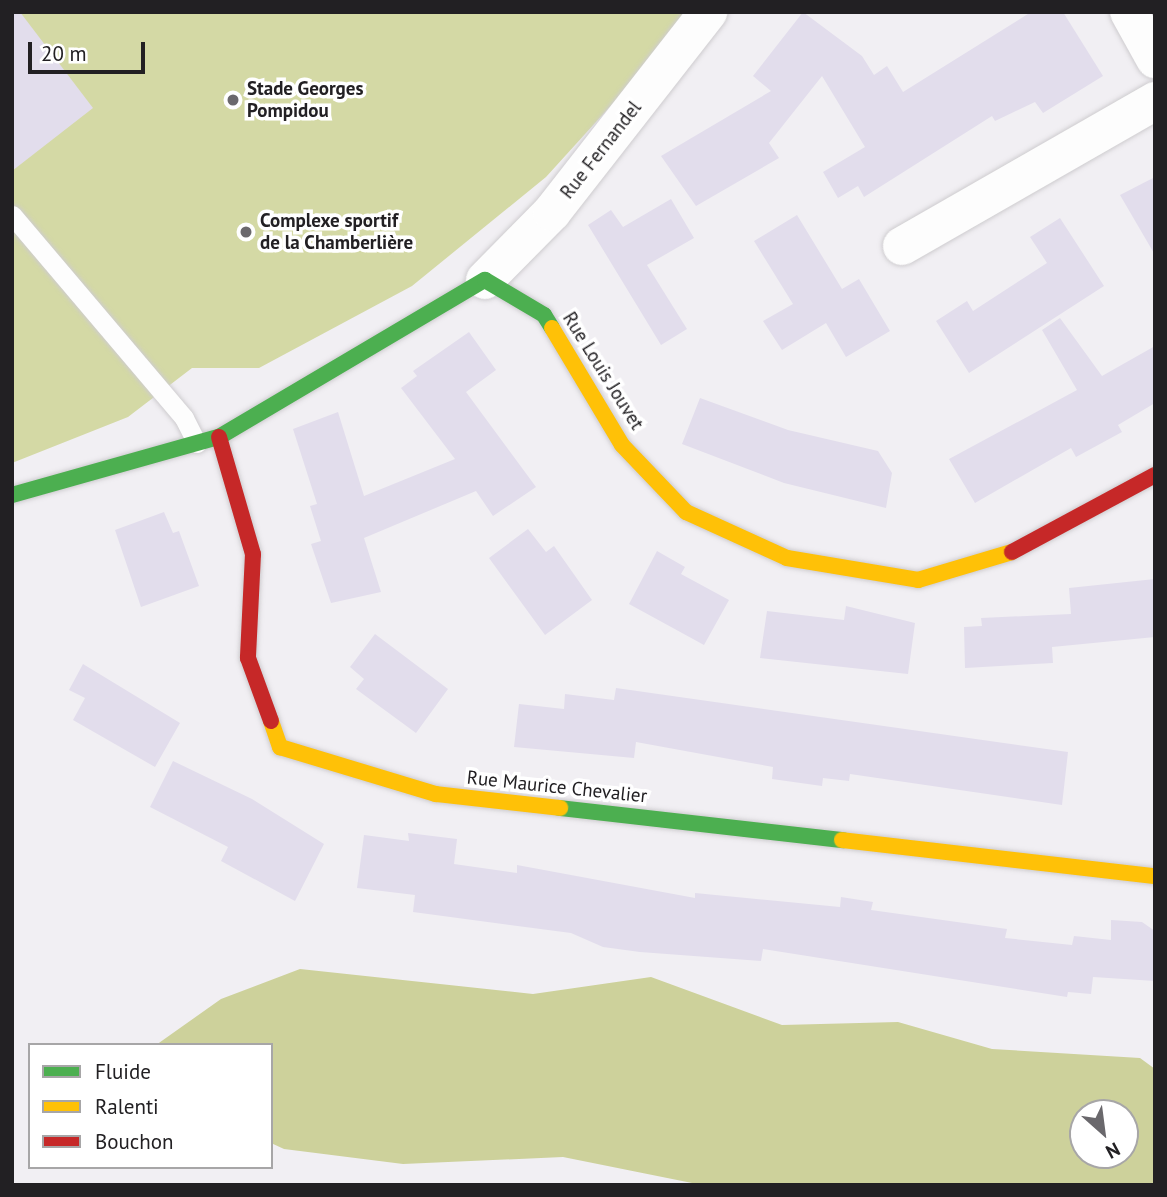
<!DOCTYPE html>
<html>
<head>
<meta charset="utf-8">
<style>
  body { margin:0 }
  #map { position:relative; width:1167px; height:1197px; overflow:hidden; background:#f1eff3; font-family:"PT Sans",sans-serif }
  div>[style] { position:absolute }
  .green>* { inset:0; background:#d4d9a5 }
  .forest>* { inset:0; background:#cdd19b }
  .building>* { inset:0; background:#e2ddec }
  .roads { filter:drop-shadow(0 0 2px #cecccf) drop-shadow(0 0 2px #cecccf) }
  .lane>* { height:19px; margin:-9.5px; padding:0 9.5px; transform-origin:9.5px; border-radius:9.5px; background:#fdfdfd }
  .street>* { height:38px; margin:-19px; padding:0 19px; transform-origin:19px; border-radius:19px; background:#fdfdfd }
  .fast>* { height:16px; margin:-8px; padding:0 8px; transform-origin:8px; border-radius:8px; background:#4caf50 }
  .slow>* { height:16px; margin:-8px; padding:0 8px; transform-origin:8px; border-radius:8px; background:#ffc107 }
  .jam>* { height:16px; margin:-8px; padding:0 8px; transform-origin:8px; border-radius:8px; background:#c62828 }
  .dots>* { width:19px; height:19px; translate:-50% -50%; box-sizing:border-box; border:4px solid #fff; border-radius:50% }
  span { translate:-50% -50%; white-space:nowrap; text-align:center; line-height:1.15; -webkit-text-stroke:7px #fff; paint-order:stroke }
  .poi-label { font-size:19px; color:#222023; font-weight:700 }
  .left { translate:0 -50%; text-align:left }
  .street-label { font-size:19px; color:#222023 }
  .frame { position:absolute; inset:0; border:14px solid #222023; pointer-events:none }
  .legend { position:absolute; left:28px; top:1043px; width:245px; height:126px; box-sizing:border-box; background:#fff; border:2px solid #a7a6a7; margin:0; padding:9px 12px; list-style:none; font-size:21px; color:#222023 }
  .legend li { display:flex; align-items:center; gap:14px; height:35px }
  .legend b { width:35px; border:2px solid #a7a6a7 }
  .north { position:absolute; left:1069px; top:1099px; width:70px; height:70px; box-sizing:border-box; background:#fff; border:2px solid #a7a6a7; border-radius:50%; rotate:152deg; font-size:19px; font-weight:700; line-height:28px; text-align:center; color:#222023 }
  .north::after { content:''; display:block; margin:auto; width:24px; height:32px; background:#6a686c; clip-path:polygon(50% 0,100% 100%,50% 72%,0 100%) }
  .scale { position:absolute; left:28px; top:42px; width:117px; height:32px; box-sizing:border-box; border:4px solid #222023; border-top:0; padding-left:9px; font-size:21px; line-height:24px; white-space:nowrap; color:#222023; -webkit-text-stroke:5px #fff; paint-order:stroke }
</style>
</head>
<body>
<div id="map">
  <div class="green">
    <i style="clip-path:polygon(12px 12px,696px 12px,546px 177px,412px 286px,259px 368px,192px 368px,128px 417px,12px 463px)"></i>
  </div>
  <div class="forest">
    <i style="clip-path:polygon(evenodd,300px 969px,533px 994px,651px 977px,782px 1025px,898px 1022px,992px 1049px,1140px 1058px,1155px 1069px,1155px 1185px,702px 1185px,563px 1157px,403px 1164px,284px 1149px,271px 1143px,271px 1045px,156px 1045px,221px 999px,300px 969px,1083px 1113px,1125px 1113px,1125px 1155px,1083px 1155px,1083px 1113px)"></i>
  </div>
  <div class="building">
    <i style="clip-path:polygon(12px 12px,20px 12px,93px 108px,12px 171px)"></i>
    <i style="clip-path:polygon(803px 12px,862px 56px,874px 75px,887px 66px,903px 92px,1031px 12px,1063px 12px,1103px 76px,1043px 113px,1035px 102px,995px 121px,992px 116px,864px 197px,858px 186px,838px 198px,823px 172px,865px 147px,822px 76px,769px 143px,779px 158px,696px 206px,661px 156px,771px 91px,753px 76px)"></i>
    <i style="clip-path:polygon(1155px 177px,1155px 255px,1120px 195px)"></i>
    <i style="clip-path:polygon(671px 199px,694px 238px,647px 265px,687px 329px,661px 345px,588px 225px,611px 210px,623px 227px)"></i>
    <i style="clip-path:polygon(797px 215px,842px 289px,859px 279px,890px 331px,846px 357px,826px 323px,782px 350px,763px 321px,793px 304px,754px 241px)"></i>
    <i style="clip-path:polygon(1060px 218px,1104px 286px,969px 373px,936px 321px,967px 301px,973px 311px,1047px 263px,1030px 237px)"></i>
    <i style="clip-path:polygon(1060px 318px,1102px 376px,1155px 346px,1155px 403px,1118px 425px,1122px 432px,1076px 457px,1071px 448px,975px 503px,949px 459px,1077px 390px,1042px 330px)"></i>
    <i style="clip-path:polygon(469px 332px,496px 370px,466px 392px,536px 487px,493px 516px,476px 491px,364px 538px,381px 592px,331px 603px,311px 544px,321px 541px,310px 506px,317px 504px,293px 429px,338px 412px,364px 496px,455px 459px,401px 388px,417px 376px,413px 371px)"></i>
    <i style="clip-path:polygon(700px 398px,788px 430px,878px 451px,892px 473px,886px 508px,784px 483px,682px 444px)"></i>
    <i style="clip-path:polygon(164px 512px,173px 533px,179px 531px,199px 586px,141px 607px,115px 530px)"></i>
    <i style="clip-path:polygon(528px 529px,546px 552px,554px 546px,592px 600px,545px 635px,489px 558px)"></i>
    <i style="clip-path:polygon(657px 551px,685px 567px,681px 574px,729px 600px,704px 645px,629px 604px)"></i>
    <i style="clip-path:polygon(1155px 579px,1155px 637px,1052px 647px,1053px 663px,965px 668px,964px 627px,982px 626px,981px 618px,1071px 614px,1069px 588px)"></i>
    <i style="clip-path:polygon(846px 606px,915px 623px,908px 674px,760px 658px,767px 611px,844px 620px)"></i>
    <i style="clip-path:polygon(375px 634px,448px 689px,416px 733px,356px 689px,364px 679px,350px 667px)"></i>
    <i style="clip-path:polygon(83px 664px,180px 723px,155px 767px,73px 720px,85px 698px,69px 690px)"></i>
    <i style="clip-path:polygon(616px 688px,1068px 752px,1062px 805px,850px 774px,849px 781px,823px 778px,822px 786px,772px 779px,773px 767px,636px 742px,634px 758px,514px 747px,519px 704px,564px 709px,565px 694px,614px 700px)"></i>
    <i style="clip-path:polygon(173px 761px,252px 799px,324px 844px,295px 901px,221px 861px,228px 847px,150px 807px)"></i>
    <i style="clip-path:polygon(408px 833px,457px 839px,454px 864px,517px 873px,517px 865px,695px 898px,695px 893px,840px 907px,841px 897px,873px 902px,871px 910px,1007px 929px,1005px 938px,1072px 945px,1074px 936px,1111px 940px,1111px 920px,1142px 922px,1155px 931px,1155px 981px,1093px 977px,1091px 994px,1068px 992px,1067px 997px,763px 949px,761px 961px,640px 952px,603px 947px,571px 933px,413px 912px,415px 895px,357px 888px,364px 835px,409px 841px)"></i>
  </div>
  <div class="roads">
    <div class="lane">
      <i style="left:12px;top:215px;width:266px;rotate:49.7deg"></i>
      <i style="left:184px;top:418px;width:28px;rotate:63deg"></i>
    </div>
    <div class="street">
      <i style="left:1129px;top:12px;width:54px;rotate:61deg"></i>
      <i style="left:902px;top:246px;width:292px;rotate:-29.8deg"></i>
      <i style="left:485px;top:280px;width:95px;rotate:-45.4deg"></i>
      <i style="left:552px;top:212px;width:254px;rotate:-52deg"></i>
    </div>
    <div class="fast">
      <i style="left:12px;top:495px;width:215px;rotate:-15.7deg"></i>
      <i style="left:219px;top:437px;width:309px;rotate:-30.6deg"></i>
      <i style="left:485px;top:280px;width:69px;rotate:30.7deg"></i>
      <i style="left:544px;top:315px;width:15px;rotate:58deg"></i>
      <i style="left:560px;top:808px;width:284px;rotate:6.5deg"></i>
    </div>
    <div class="slow">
      <i style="left:552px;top:328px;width:136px;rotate:59.1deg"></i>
      <i style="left:622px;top:445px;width:93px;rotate:46.3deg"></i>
      <i style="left:686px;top:512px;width:111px;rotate:24.5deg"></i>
      <i style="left:787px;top:558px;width:133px;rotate:9.5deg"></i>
      <i style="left:918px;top:580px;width:98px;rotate:-16.6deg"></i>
      <i style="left:271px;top:721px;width:28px;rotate:71deg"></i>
      <i style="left:280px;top:747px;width:163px;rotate:16.8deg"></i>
      <i style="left:436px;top:794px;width:125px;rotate:6.4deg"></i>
      <i style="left:842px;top:840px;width:315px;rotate:6.6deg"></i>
    </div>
    <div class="jam">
      <i style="left:219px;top:437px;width:122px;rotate:73.8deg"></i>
      <i style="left:253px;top:554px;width:104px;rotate:92.8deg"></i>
      <i style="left:248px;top:658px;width:67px;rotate:69.9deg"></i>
      <i style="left:1012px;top:552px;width:162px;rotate:-28.3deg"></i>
    </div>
  </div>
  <div class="dots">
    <i style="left:233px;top:100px;background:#6a686c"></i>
    <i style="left:246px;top:232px;background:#6a686c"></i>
  </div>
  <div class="poi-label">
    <span class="left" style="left:247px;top:100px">Stade Georges<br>Pompidou</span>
    <span class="left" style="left:260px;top:232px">Complexe sportif<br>de la Chamberlière</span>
  </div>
  <div class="street-label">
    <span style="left:601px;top:150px;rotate:-52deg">Rue Fernandel</span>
    <span style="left:603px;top:371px;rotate:58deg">Rue Louis Jouvet</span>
    <span style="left:557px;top:787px;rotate:6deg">Rue Maurice Chevalier</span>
  </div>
  <div class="frame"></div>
  <ul class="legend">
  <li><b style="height:9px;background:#4caf50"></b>Fluide</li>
  <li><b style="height:9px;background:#ffc107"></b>Ralenti</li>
  <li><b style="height:9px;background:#c62828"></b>Bouchon</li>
  </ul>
  <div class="north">N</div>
  <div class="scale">20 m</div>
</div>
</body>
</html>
